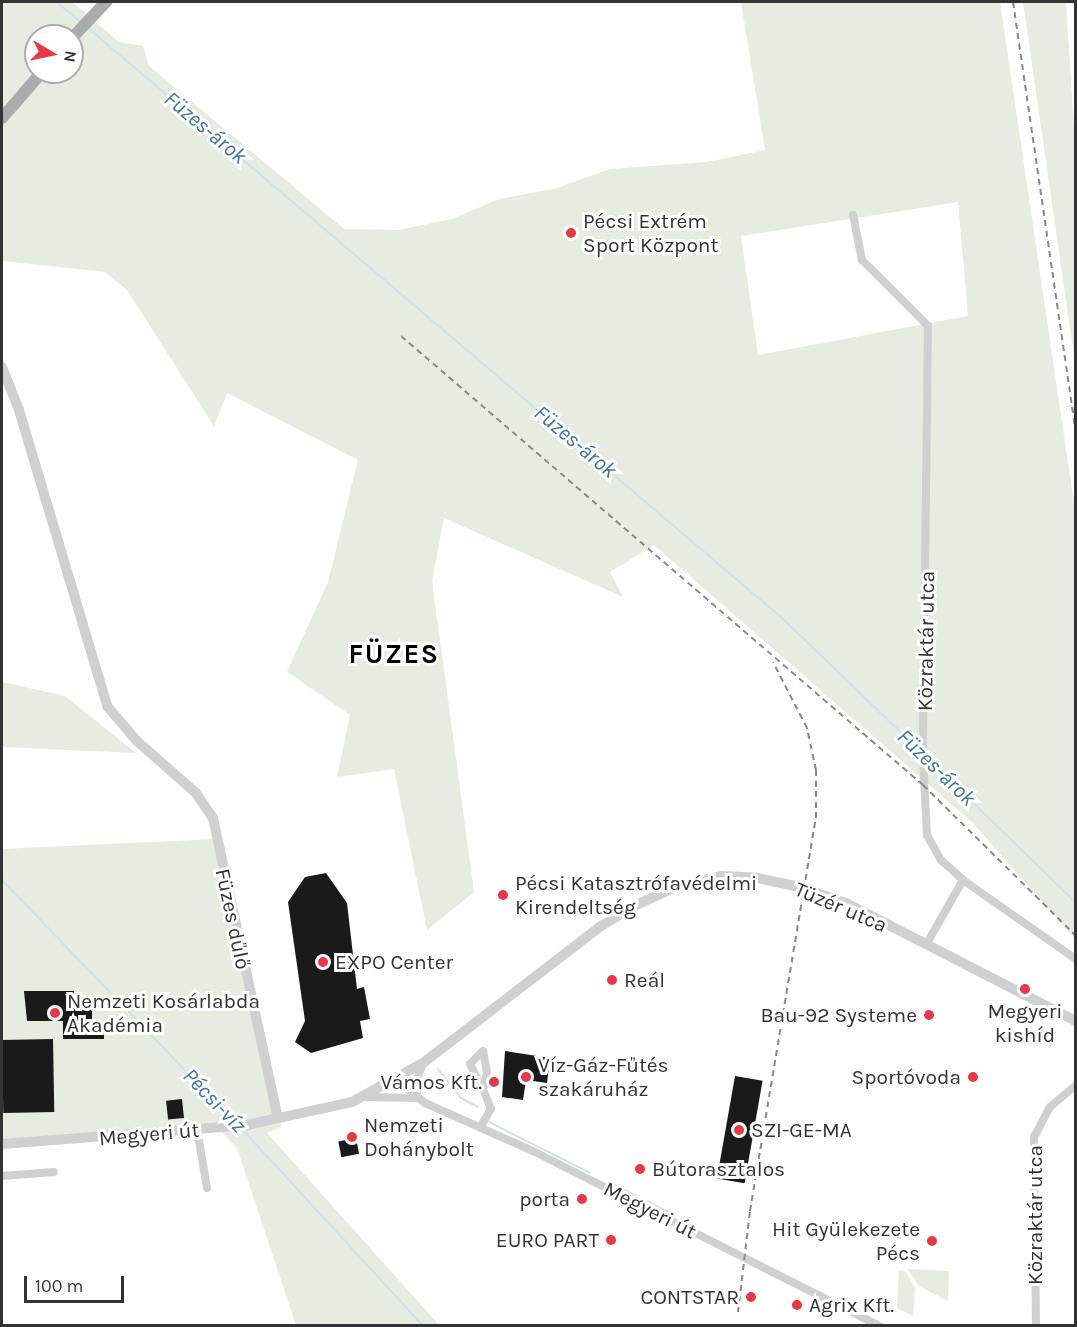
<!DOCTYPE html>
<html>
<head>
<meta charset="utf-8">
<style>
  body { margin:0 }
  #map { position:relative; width:1077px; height:1327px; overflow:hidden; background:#fff; font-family:Karla,sans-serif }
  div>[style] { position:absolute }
  .green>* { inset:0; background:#e6ecdf }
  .stream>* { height:2px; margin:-1px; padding:0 1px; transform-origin:1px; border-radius:1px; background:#cfe2ee }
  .building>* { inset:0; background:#1a1a1a; transform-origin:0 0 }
  .minor>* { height:8px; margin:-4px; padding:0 4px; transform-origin:4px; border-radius:4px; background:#d0d0d0 }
  .tertiary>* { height:10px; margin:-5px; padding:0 5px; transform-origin:5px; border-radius:5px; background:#d0d0d0 }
  .primary>* { height:12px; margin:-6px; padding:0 6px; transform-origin:6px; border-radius:6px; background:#ababab }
  .rail>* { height:2px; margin-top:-1px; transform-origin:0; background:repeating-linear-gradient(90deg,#888 0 6px,transparent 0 10.5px) }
  .tertiary-bridge>* { height:10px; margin:-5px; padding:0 5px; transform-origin:5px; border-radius:5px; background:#d0d0d0 }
  .dots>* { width:16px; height:16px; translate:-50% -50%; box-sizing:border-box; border:3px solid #fff; border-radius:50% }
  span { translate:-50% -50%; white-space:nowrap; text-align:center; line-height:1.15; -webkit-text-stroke:6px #fff; paint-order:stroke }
  .poi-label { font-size:21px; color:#333 }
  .left { translate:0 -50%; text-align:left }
  .right { translate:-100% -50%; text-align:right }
  .street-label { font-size:21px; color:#333 }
  .water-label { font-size:22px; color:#3f7597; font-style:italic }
  .district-label { font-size:27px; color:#000; font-weight:700; letter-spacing:1.5px }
  .frame { position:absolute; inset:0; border:3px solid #333; pointer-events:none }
  .north { position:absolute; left:24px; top:24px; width:60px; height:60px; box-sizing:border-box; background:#fff; border:2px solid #adadad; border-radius:50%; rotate:99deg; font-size:16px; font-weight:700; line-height:24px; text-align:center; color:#333 }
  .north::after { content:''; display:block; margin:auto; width:21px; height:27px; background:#e63946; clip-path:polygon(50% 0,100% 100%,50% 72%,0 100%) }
  .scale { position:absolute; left:24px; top:1276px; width:100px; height:27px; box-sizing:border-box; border:3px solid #333; border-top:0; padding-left:8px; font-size:18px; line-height:21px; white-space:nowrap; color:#333; -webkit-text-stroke:4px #fff; paint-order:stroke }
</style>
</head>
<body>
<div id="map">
  <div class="green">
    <i style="clip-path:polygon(evenodd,2px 2px,72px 2px,119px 42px,143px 46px,149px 66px,344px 229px,399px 230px,452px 219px,499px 199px,554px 189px,610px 169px,707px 162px,765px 150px,741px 2px,1000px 2px,1075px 510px,1075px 939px,973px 823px,654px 545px,610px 572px,623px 597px,444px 518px,432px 581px,474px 892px,427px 930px,394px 769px,337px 777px,350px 715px,287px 672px,328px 582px,358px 460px,227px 393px,214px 426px,127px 290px,105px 272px,2px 261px,2px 2px,36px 36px,72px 36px,72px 72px,36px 72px,36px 36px,2px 2px,958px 202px,968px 316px,758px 355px,741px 236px,958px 202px)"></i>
    <i style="clip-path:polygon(1023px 2px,1066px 2px,1076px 159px,1075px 363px)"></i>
    <i style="clip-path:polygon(2px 682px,65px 696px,136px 753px,2px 747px)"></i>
    <i style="clip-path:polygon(217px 839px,281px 1127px,267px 1133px,439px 1325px,296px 1325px,237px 1148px,216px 1126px,2px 1144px,2px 849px)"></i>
    <i style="clip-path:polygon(908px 1269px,949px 1271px,948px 1301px,919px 1286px)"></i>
    <i style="clip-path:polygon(899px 1270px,905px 1271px,915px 1288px,913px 1316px,897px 1308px)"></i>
  </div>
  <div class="stream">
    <i style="left:57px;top:2px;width:32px;rotate:41deg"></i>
    <i style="left:88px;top:28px;width:911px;rotate:40.37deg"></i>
    <i style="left:782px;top:618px;width:190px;rotate:43.9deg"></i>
    <i style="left:925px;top:756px;width:211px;rotate:44.2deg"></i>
    <i style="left:2px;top:880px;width:337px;rotate:46.1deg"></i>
    <i style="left:438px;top:1069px;width:37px;rotate:52deg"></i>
    <i style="left:461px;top:1098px;width:19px;rotate:28deg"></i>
    <i style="left:489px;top:1122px;width:113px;rotate:26.8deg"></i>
    <i style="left:242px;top:1129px;width:268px;rotate:47.4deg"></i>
    <i style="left:611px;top:1183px;width:29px;rotate:27deg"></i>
    <i style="left:645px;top:1200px;width:34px;rotate:27deg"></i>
  </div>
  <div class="building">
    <i style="clip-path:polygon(326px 873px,347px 903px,357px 989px,364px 987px,370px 1019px,360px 1021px,363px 1038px,311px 1053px,295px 1042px,305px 1021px,288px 902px,305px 877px)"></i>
    <i style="clip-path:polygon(24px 991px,74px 991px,74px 1009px,92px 1008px,92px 1027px,104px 1027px,104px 1039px,63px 1039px,63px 1021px,27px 1021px)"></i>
    <i style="left:53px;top:1039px;width:73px;height:51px;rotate:89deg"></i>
    <i style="clip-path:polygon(505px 1051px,550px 1058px,547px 1083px,526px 1080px,523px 1100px,502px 1097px)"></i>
    <i style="left:735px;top:1076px;width:28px;height:104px;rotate:10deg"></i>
    <i style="left:182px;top:1099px;width:19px;height:16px;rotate:84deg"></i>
    <i style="left:356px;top:1138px;width:16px;height:18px;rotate:79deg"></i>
  </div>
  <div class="minor">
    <i style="left:853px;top:215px;width:46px;rotate:78.7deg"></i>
    <i style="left:862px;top:260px;width:93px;rotate:45deg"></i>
    <i style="left:928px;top:326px;width:431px;rotate:90.7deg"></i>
    <i style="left:923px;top:757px;width:78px;rotate:87.1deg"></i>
    <i style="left:927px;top:835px;width:29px;rotate:61deg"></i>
    <i style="left:941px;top:860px;width:30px;rotate:42deg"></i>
    <i style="left:963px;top:880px;width:138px;rotate:35deg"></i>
    <i style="left:926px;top:945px;width:75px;rotate:-60.4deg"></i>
    <i style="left:397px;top:1081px;width:36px;rotate:38deg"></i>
    <i style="left:425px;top:1103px;width:118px;rotate:24deg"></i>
    <i style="left:533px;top:1151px;width:389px;rotate:26.8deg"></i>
    <i style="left:364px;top:1097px;width:53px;rotate:1.1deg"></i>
    <i style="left:417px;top:1098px;width:16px;rotate:-94deg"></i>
    <i style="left:416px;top:1082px;width:20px;rotate:-70deg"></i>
    <i style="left:481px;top:1126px;width:20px;rotate:-60deg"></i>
    <i style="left:491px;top:1109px;width:22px;rotate:-112deg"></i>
    <i style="left:483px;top:1089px;width:16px;rotate:-76deg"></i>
    <i style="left:487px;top:1073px;width:22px;rotate:-100deg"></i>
    <i style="left:483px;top:1051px;width:18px;rotate:135deg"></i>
    <i style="left:470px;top:1064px;width:28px;rotate:63deg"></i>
    <i style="left:197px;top:1129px;width:60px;rotate:80.4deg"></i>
    <i style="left:2px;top:1176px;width:52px;rotate:-4.4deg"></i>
    <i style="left:1036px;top:1326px;width:189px;rotate:-90.6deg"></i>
    <i style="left:1034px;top:1137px;width:34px;rotate:-62deg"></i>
    <i style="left:1050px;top:1107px;width:34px;rotate:-40deg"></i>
  </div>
  <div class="tertiary">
    <i style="left:2px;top:367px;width:46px;rotate:68.4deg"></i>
    <i style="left:19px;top:410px;width:309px;rotate:73.4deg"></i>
    <i style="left:107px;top:706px;width:46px;rotate:49.4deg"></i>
    <i style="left:137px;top:741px;width:79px;rotate:41.4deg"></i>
    <i style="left:196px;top:793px;width:30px;rotate:56deg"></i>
    <i style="left:213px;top:818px;width:307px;rotate:77.8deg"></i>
    <i style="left:848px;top:904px;width:256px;rotate:27.2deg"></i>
    <i style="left:2px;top:1144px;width:246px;rotate:-4.4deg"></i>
    <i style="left:247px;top:1125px;width:107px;rotate:-12.4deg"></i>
    <i style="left:352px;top:1102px;width:81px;rotate:-28.8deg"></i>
    <i style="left:423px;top:1063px;width:225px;rotate:-37.6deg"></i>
    <i style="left:601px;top:926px;width:39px;rotate:-31deg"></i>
    <i style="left:634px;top:906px;width:51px;rotate:-24.5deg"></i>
    <i style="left:680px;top:885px;width:43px;rotate:-12.1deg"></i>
    <i style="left:722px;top:876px;width:35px;rotate:3deg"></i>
    <i style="left:757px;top:878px;width:44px;rotate:11.8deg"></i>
  </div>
  <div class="primary">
    <i style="left:72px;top:38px;width:50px;rotate:-46.6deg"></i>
    <i style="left:2px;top:118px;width:61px;rotate:-49deg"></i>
  </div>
  <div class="rail">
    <i style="left:1013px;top:2px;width:439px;rotate:81.7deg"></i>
    <i style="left:401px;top:336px;width:689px;rotate:40.7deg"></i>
    <i style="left:923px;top:785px;width:215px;rotate:44.6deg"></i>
    <i style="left:738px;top:1312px;width:102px;rotate:-83.2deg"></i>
    <i style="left:750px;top:1211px;width:399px;rotate:-80.5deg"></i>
    <i style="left:816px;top:818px;width:48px;rotate:-90deg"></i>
    <i style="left:816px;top:770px;width:43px;rotate:-102.1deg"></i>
    <i style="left:807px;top:728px;width:74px;rotate:-117.3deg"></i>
  </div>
  <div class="tertiary-bridge">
    <i style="left:800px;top:887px;width:51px;rotate:19.5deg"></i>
  </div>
  <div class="dots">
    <i style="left:571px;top:233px;background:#e63946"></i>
    <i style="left:503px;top:895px;background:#e63946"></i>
    <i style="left:323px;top:962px;background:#e63946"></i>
    <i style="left:612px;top:980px;background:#e63946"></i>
    <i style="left:1025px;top:989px;background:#e63946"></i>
    <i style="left:55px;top:1013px;background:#e63946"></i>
    <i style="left:929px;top:1015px;background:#e63946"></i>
    <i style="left:526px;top:1077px;background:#e63946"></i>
    <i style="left:973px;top:1077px;background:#e63946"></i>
    <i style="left:494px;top:1082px;background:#e63946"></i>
    <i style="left:739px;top:1130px;background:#e63946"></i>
    <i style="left:352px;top:1137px;background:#e63946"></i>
    <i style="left:640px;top:1169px;background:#e63946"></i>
    <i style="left:582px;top:1199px;background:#e63946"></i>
    <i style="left:611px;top:1240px;background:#e63946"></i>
    <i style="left:932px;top:1241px;background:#e63946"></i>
    <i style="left:751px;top:1297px;background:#e63946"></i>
    <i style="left:797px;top:1305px;background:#e63946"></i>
  </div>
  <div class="poi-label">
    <span class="left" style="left:583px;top:233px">Pécsi Extrém<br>Sport Központ</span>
    <span class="left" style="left:515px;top:895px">Pécsi Katasztrófavédelmi<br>Kirendeltség</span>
    <span class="left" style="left:335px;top:962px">EXPO Center</span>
    <span class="left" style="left:624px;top:980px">Reál</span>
    <span class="left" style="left:67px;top:1013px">Nemzeti Kosárlabda<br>Akadémia</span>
    <span style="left:1025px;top:1023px">Megyeri<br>kishíd</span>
    <span class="right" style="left:917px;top:1015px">Bau-92 Systeme</span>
    <span class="left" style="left:538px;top:1077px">Víz-Gáz-Fűtés<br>szakáruház</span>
    <span class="right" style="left:961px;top:1077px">Sportóvoda</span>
    <span class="right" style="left:482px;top:1082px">Vámos Kft.</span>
    <span class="left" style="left:364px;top:1137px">Nemzeti<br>Dohánybolt</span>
    <span class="left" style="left:751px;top:1130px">SZI-GE-MA</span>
    <span class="left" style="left:652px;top:1169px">Bútorasztalos</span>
    <span class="right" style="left:570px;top:1199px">porta</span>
    <span class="right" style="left:920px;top:1241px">Hit Gyülekezete<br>Pécs</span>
    <span class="right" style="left:599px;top:1240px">EURO PART</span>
    <span class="right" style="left:739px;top:1297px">CONTSTAR</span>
    <span class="left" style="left:809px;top:1305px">Agrix Kft.</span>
  </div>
  <div class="street-label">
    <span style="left:926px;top:641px;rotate:-89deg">Közraktár utca</span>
    <span style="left:841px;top:907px;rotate:23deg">Tüzér utca</span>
    <span style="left:233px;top:919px;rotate:78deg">Füzes dűlő</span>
    <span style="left:149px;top:1134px;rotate:-5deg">Megyeri út</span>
    <span style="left:650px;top:1210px;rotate:27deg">Megyeri út</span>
    <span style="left:1035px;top:1215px;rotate:-90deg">Közraktár utca</span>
  </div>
  <div class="water-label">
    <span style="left:205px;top:128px;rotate:40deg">Füzes-árok</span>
    <span style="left:575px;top:442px;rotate:40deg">Füzes-árok</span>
    <span style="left:936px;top:768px;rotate:44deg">Füzes-árok</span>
    <span style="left:214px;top:1101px;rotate:46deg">Pécsi-víz</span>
  </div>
  <div class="district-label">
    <span style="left:394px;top:655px">FÜZES</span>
  </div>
  <div class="frame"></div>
  <div class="north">N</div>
  <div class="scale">100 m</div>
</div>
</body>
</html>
